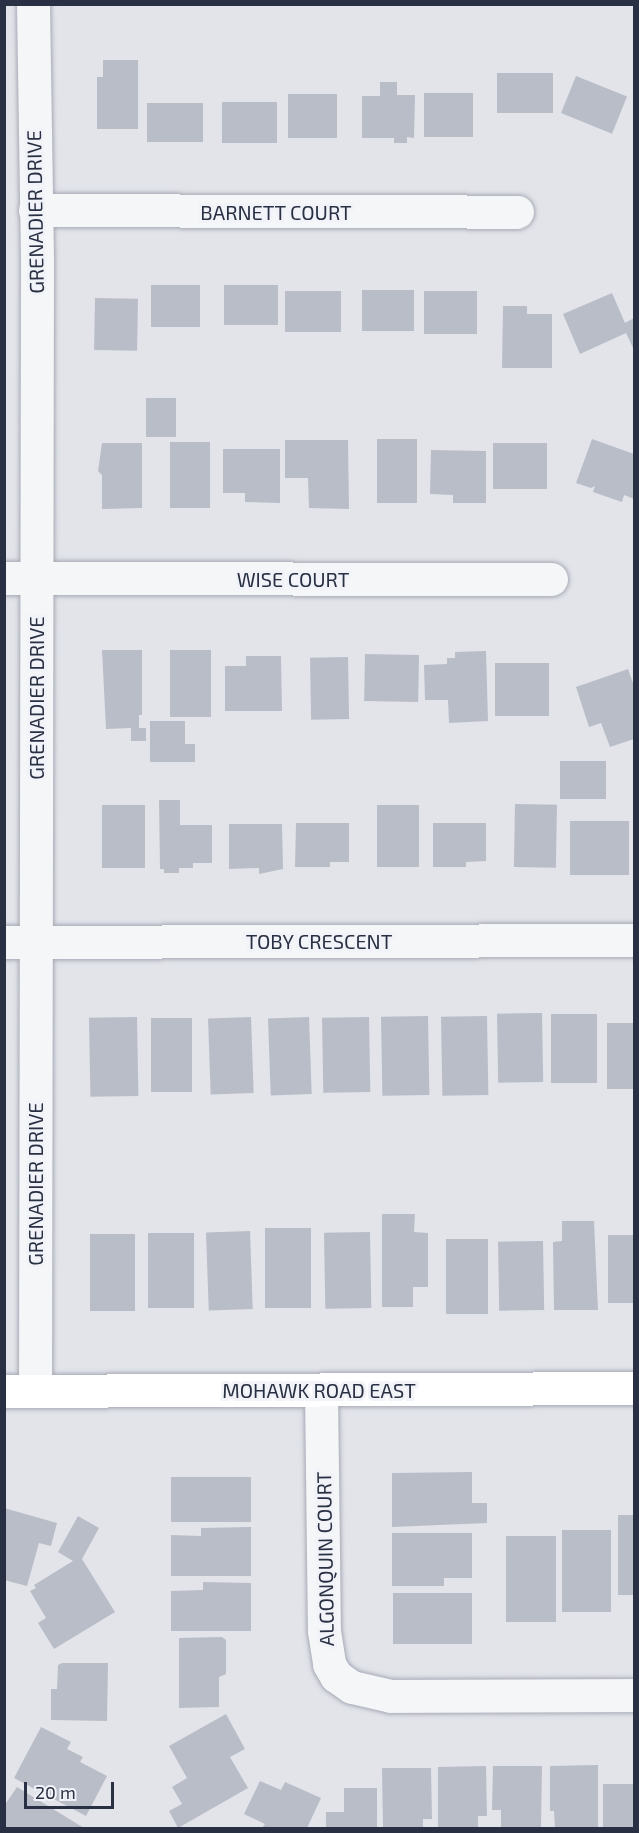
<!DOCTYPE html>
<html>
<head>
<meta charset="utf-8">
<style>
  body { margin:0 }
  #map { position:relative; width:639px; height:1833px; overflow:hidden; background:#e2e4ea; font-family:"Exo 2",sans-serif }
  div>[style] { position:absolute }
  .building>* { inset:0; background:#b9bdc8; transform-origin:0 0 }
  .roads { filter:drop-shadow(0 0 2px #a7aab5) drop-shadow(0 0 2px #a7aab5) }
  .minor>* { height:33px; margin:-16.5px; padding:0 16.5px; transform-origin:16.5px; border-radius:16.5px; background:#f5f6f8 }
  .major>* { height:33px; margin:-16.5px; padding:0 16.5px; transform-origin:16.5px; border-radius:16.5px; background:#fff }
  span { translate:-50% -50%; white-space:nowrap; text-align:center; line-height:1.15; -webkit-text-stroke:6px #f1f3f8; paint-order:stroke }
  .street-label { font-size:20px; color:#293043 }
  .frame { position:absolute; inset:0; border:6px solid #293043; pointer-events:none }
  .scale { position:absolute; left:24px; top:1782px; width:90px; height:27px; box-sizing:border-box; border:3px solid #293043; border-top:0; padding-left:8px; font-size:18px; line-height:21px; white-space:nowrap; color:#293043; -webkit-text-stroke:4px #f1f3f8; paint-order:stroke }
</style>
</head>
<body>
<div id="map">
  <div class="building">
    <i style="clip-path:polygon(103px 60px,138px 60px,138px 129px,97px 129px,97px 77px,103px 77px)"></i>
    <i style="left:553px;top:73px;width:40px;height:56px;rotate:90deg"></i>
    <i style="left:576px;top:76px;width:55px;height:40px;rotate:22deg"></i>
    <i style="clip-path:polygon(380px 82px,397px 82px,397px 95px,415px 95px,414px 138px,407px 137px,407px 143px,394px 143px,394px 138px,362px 138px,362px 96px,380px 96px)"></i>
    <i style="left:424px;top:93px;width:49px;height:44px"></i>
    <i style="left:337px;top:94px;width:44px;height:49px;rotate:90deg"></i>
    <i style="left:222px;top:102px;width:55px;height:41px"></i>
    <i style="left:147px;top:103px;width:56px;height:39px"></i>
    <i style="left:151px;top:285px;width:49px;height:42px"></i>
    <i style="left:224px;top:285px;width:54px;height:40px"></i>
    <i style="left:414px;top:290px;width:41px;height:52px;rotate:90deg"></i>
    <i style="left:341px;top:291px;width:41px;height:56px;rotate:90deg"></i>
    <i style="left:424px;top:291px;width:53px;height:43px"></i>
    <i style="clip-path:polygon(612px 293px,625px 323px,634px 318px,634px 350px,626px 333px,580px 354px,563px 314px)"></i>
    <i style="left:95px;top:298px;width:43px;height:52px;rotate:1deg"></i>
    <i style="clip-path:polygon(503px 306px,527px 306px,527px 314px,552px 314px,552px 368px,502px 368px)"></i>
    <i style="left:146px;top:398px;width:30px;height:39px"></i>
    <i style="left:377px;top:439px;width:40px;height:64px"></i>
    <i style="clip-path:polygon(592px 439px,634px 454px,634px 499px,624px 495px,622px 502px,593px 492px,595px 486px,591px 488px,576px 483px)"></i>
    <i style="clip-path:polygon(285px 440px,348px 440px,349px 509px,309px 508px,308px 478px,285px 478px)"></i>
    <i style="left:170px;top:442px;width:40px;height:66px"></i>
    <i style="clip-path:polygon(102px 443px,142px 443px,142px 508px,102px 509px,102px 475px,98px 471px)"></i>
    <i style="left:493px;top:443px;width:54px;height:46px"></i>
    <i style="clip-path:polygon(223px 449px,280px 449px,280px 503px,245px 502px,245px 493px,223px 493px)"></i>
    <i style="clip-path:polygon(431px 450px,486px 451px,486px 503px,453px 503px,453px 495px,430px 494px)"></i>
    <i style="clip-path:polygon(102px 650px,142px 650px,142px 715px,139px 715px,139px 728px,146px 728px,146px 741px,131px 741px,131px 728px,106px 729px)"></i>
    <i style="left:170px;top:650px;width:41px;height:67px"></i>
    <i style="clip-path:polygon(486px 651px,488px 721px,449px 723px,448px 700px,425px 700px,424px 665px,447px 664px,447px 658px,455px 658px,455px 652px)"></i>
    <i style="left:365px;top:654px;width:54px;height:47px;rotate:1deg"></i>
    <i style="clip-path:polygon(246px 656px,281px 656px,282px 711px,225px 711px,225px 666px,246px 666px)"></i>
    <i style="left:348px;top:657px;width:62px;height:38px;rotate:89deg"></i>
    <i style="left:495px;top:663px;width:54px;height:53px"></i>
    <i style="clip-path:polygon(628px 669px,634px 686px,634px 739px,610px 747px,601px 723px,589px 727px,576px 687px)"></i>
    <i style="clip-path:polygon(150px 721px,185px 721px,185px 744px,195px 744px,195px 762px,150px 762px)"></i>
    <i style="left:606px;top:761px;width:38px;height:46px;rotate:90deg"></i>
    <i style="clip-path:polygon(159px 800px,180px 800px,180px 825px,212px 825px,212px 863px,193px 863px,193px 868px,179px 868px,179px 873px,164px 873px,164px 869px,160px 869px)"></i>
    <i style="left:515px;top:804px;width:42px;height:63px;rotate:1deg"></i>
    <i style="left:102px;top:805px;width:43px;height:63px"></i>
    <i style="left:377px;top:805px;width:42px;height:62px"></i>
    <i style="left:629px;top:821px;width:54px;height:59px;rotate:90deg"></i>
    <i style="clip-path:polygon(296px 823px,349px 823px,349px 862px,330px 862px,330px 867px,295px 867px)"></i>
    <i style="clip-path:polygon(433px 823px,486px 823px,486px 861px,466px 862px,466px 867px,433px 867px)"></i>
    <i style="clip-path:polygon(229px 824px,282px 824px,283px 869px,259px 874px,259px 868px,229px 869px)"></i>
    <i style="left:542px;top:1013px;width:69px;height:45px;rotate:89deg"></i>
    <i style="left:551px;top:1014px;width:46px;height:69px"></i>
    <i style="left:428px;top:1016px;width:79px;height:47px;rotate:89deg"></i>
    <i style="left:487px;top:1016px;width:79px;height:46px;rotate:89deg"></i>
    <i style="left:137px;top:1017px;width:79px;height:48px;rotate:89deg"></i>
    <i style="left:251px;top:1017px;width:76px;height:43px;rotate:88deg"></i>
    <i style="left:309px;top:1017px;width:77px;height:41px;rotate:88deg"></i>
    <i style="left:369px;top:1017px;width:75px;height:47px;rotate:89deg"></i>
    <i style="left:151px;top:1018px;width:41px;height:74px"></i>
    <i style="left:607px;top:1023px;width:27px;height:66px"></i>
    <i style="clip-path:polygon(382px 1214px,415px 1214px,414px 1232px,428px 1233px,428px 1287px,413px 1287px,413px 1307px,382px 1307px)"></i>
    <i style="clip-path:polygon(562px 1221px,594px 1221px,598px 1310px,554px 1310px,553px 1242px,562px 1241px)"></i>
    <i style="left:311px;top:1228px;width:80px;height:46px;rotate:90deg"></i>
    <i style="left:250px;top:1231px;width:78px;height:44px;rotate:88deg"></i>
    <i style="left:370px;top:1232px;width:76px;height:46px;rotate:89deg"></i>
    <i style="left:148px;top:1233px;width:46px;height:75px"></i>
    <i style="left:90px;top:1234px;width:45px;height:77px"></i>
    <i style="left:608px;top:1235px;width:26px;height:68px"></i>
    <i style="left:446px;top:1239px;width:42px;height:75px"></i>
    <i style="left:543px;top:1241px;width:69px;height:45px;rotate:89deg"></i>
    <i style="clip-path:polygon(472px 1472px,472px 1503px,487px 1503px,487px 1523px,392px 1527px,392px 1473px)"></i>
    <i style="left:171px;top:1477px;width:80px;height:45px"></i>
    <i style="clip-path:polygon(4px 1508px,57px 1523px,51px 1546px,39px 1543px,27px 1586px,4px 1580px)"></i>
    <i style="left:618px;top:1515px;width:16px;height:80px"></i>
    <i style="clip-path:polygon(78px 1516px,99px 1528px,82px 1559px,115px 1612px,54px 1649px,38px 1623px,46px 1618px,30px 1591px,36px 1588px,34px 1585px,73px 1561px,58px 1552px)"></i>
    <i style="clip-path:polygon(251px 1527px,251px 1576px,171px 1576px,171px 1535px,201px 1536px,201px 1528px)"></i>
    <i style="left:562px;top:1530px;width:49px;height:82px"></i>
    <i style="clip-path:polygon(392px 1533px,472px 1533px,472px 1578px,444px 1578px,444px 1586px,392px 1586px)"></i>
    <i style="left:506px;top:1536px;width:50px;height:86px"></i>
    <i style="clip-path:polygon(203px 1582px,251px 1583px,251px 1631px,171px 1631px,171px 1591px,203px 1590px)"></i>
    <i style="left:393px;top:1593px;width:79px;height:51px"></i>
    <i style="clip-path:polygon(222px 1637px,226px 1640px,226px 1674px,219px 1677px,219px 1707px,179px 1708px,179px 1638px)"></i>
    <i style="clip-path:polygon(62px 1663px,108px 1663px,107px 1721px,51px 1720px,51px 1689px,57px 1689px,58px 1665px)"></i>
    <i style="clip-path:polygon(226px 1714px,245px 1749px,230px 1757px,248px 1788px,178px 1828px,169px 1811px,182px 1804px,172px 1787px,187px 1778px,169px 1746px)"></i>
    <i style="clip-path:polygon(41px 1727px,71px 1742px,67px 1749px,83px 1757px,80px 1762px,107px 1776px,86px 1816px,14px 1778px)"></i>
    <i style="clip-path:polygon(598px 1765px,598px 1828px,555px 1828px,554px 1811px,550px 1811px,550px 1766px)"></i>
    <i style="clip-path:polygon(486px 1766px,487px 1816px,478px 1816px,478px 1828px,438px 1828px,438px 1767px)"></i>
    <i style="clip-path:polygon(493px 1766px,542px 1766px,541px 1828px,501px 1828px,501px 1810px,492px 1810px)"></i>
    <i style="clip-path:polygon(382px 1768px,431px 1768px,432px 1819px,423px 1819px,423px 1828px,383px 1828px)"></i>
    <i style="clip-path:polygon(260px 1781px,281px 1790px,285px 1782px,321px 1798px,307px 1828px,262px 1828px,265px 1824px,244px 1814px)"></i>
    <i style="left:603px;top:1784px;width:31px;height:44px"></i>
    <i style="clip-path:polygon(17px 1787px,84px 1828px,4px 1828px,4px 1806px)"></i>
    <i style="clip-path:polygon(344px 1788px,377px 1788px,377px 1828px,326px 1828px,326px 1812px,344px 1812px)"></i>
  </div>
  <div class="roads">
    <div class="minor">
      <i style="left:33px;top:4px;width:257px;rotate:89.1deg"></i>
      <i style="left:37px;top:261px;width:1130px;rotate:90.1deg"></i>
      <i style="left:35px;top:210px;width:482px;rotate:0.2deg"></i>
      <i style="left:4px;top:578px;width:547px;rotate:0.1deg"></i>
      <i style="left:4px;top:942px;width:630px;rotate:-0.18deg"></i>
      <i style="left:321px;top:1390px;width:241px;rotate:89.3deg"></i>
      <i style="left:324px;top:1631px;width:33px;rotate:81deg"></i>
      <i style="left:329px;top:1664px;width:14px;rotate:60deg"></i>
      <i style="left:336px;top:1676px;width:19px;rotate:35deg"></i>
      <i style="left:352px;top:1687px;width:40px;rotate:13deg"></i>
      <i style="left:391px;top:1696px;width:243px;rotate:-0.2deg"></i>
    </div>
    <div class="major">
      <i style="left:4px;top:1391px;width:630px;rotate:-0.27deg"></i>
    </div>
  </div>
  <div class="street-label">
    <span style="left:35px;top:212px;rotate:-91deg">GRENADIER DRIVE</span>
    <span style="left:276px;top:212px">BARNETT COURT</span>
    <span style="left:293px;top:579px">WISE COURT</span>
    <span style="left:36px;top:698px;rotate:-90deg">GRENADIER DRIVE</span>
    <span style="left:319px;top:941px">TOBY CRESCENT</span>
    <span style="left:35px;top:1184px;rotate:-90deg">GRENADIER DRIVE</span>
    <span style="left:319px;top:1390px">MOHAWK ROAD EAST</span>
    <span style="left:325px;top:1559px;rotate:-91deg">ALGONQUIN COURT</span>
  </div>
  <div class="frame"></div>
  <div class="scale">20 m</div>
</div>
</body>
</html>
